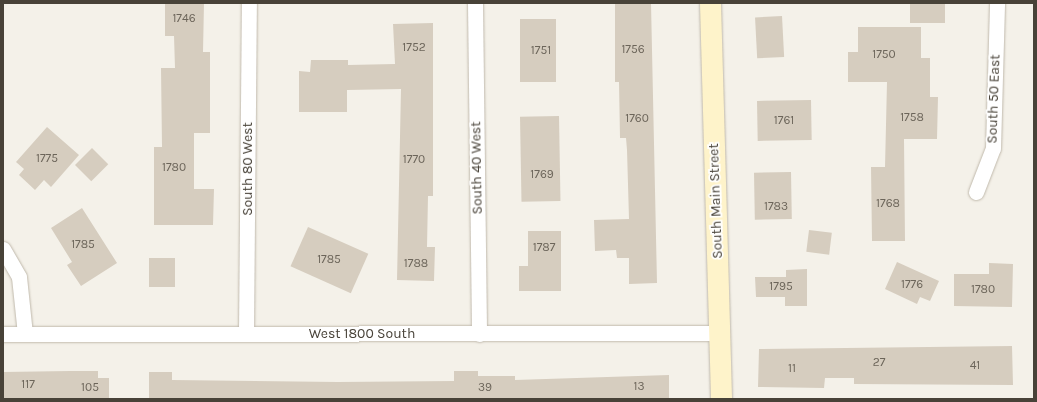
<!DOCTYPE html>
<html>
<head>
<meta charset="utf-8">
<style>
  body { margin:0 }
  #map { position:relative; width:1037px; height:402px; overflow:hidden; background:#f4f1e9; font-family:Karla,sans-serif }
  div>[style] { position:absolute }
  .building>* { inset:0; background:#d6cdbf; transform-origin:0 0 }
  .roads { filter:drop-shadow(0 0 1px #c0b9ac) drop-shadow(0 0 1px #c0b9ac) }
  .street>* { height:15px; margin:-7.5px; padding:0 7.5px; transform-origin:7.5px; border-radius:7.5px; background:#fff }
  .secondary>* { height:21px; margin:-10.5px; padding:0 10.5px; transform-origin:10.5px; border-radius:10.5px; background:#fef3ca }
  span { translate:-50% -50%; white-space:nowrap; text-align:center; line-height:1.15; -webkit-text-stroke:3.5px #fff; paint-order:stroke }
  .number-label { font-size:12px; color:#6c655a }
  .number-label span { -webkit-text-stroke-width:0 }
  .street-label { font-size:14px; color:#484238 }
  .frame { position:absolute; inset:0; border:4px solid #484238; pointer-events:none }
</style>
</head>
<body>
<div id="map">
  <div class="building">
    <i style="clip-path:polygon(165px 3px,204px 3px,203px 52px,210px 52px,210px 133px,194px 133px,194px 189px,214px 189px,213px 225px,154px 225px,154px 147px,162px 147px,161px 68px,175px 68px,174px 36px,165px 36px)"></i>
    <i style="clip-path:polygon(615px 3px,651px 3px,657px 283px,629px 284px,629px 258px,617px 258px,616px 250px,595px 251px,594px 220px,629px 219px,627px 150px,626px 138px,620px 138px,619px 82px,615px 82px)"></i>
    <i style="left:910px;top:3px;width:35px;height:20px"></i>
    <i style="left:782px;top:16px;width:41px;height:27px;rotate:87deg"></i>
    <i style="left:520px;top:19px;width:36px;height:63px"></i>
    <i style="clip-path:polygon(433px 23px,433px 196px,428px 196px,427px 247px,435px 247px,434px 281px,397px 280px,401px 89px,347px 90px,347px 112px,299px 112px,299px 71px,310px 72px,311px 60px,348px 60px,348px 65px,395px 64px,393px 24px)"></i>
    <i style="clip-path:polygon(858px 27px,921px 27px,921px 58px,930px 58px,930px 97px,938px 97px,937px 139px,904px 139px,905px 241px,872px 241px,871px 167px,885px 167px,887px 82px,848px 82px,848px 52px,858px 52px)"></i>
    <i style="left:811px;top:100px;width:40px;height:54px;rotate:89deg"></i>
    <i style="left:559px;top:116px;width:85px;height:39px;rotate:89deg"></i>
    <i style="clip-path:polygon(47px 127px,79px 155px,51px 187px,44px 180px,35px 190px,19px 175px,24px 169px,16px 162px)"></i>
    <i style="left:92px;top:148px;width:23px;height:24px;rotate:45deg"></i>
    <i style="left:791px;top:172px;width:47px;height:37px;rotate:89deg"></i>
    <i style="clip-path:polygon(82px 208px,117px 263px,81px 286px,67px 265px,72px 262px,51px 228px)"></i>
    <i style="left:308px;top:227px;width:66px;height:43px;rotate:24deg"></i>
    <i style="left:809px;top:230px;width:23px;height:22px;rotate:7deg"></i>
    <i style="clip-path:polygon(528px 231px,561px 231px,561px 291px,519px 291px,519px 266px,528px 266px)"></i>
    <i style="left:149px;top:258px;width:26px;height:29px"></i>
    <i style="clip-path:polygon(897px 262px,939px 281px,930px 301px,920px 297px,917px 304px,885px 289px)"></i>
    <i style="clip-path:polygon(989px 263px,1013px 264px,1012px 307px,954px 306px,954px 274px,989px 274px)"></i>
    <i style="clip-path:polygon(807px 269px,807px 306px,785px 306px,785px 297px,756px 297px,755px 277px,786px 277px,786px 270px)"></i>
    <i style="clip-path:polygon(1012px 346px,1013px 385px,854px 384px,854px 378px,825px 378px,824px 388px,758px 387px,759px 349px)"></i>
    <i style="clip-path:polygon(70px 371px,98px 371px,98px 378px,109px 378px,109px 399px,3px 399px,3px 372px)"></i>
    <i style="clip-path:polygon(454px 371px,478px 371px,478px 376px,515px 376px,515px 380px,669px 375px,669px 399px,149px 399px,149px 372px,172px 372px,172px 380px,338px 382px,454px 381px)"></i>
  </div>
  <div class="roads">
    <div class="street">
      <i style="left:475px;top:3px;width:331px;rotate:89.3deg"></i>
      <i style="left:976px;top:192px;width:47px;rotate:-68.9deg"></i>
      <i style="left:993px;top:148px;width:145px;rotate:-88.4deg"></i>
      <i style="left:3px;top:249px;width:32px;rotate:60deg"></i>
      <i style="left:19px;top:277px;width:57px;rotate:84deg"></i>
      <i style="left:3px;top:334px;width:717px;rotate:-0.08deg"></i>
      <i style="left:246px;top:334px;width:331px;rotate:-89.5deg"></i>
    </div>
    <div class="secondary">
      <i style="left:710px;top:3px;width:396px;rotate:88.4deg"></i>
    </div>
  </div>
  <div class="number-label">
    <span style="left:184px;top:19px">1746</span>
    <span style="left:414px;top:48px">1752</span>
    <span style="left:633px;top:50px">1756</span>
    <span style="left:541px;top:51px">1751</span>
    <span style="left:884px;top:55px">1750</span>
    <span style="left:912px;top:118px">1758</span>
    <span style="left:637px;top:119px">1760</span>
    <span style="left:784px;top:121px">1761</span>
    <span style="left:47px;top:159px">1775</span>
    <span style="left:414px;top:160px">1770</span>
    <span style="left:174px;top:168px">1780</span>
    <span style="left:542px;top:175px">1769</span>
    <span style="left:888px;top:204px">1768</span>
    <span style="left:776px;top:207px">1783</span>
    <span style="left:83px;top:245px">1785</span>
    <span style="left:544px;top:248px">1787</span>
    <span style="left:329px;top:260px">1785</span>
    <span style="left:416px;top:264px">1788</span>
    <span style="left:912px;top:285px">1776</span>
    <span style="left:781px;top:287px">1795</span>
    <span style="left:983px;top:290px">1780</span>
    <span style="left:879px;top:363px">27</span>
    <span style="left:975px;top:366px">41</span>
    <span style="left:792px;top:369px">11</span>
    <span style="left:28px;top:385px">117</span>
    <span style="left:639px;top:387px">13</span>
    <span style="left:90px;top:388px">105</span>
    <span style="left:485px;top:388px">39</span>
  </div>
  <div class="street-label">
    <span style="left:994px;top:99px;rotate:-88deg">South 50 East</span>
    <span style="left:477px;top:168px;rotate:-91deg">South 40 West</span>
    <span style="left:248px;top:169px;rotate:-90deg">South 80 West</span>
    <span style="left:716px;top:201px;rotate:-92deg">South Main Street</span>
    <span style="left:362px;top:334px">West 1800 South</span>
  </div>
  <div class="frame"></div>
</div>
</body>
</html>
